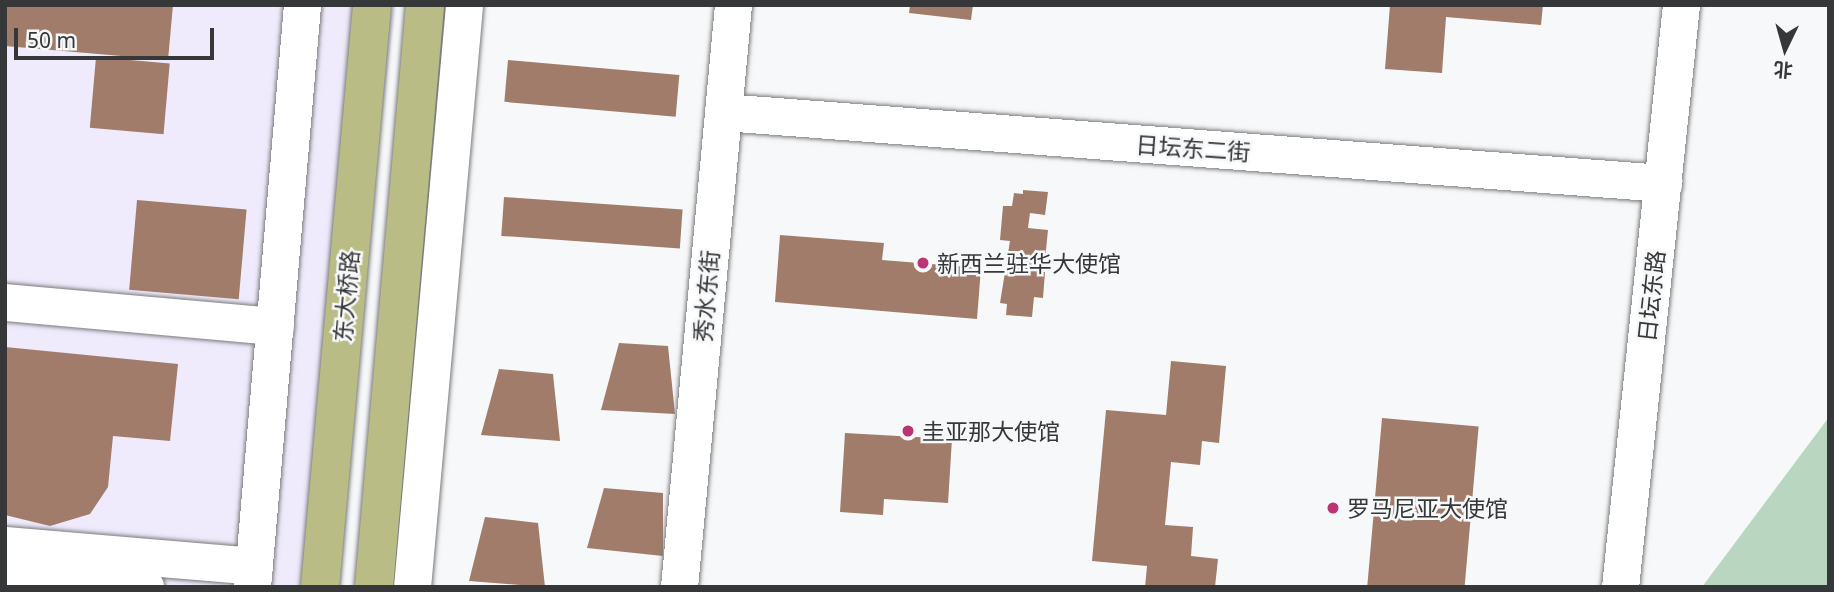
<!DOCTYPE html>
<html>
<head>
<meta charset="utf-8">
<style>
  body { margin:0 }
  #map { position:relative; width:1834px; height:592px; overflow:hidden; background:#f7f8fa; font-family:"Noto Sans","Noto Sans SC",sans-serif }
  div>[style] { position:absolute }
  .commercial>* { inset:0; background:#efebfc }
  .green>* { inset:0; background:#b9d6c0 }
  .building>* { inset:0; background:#a17c6b; transform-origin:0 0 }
  .roads { filter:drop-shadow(0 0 2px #7a7b7d) drop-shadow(0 0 2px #7a7b7d) }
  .minor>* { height:37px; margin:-18.5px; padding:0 18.5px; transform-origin:18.5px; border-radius:18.5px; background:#fff }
  .major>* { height:38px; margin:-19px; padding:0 19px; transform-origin:19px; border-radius:19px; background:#babc85 }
  .dots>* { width:19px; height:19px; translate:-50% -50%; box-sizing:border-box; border:4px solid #f7f8fa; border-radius:50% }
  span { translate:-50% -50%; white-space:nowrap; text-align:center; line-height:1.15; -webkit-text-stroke:5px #f7f8fa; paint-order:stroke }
  .street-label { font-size:23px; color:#363738 }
  .poi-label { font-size:23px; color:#363738 }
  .left { translate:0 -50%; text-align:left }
  .frame { position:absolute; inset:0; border:7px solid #363738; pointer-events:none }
  .north { position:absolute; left:1750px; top:14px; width:70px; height:70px; -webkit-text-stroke:5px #f7f8fa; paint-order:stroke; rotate:185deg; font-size:19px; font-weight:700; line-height:28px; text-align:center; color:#363738 }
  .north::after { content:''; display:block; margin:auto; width:24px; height:32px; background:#363738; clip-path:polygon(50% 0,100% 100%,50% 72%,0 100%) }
  .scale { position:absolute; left:14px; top:28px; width:200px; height:32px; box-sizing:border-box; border:4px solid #363738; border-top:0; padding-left:9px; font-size:21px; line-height:24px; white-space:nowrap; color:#363738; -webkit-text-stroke:5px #f7f8fa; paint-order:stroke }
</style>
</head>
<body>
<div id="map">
  <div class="commercial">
    <i style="clip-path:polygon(5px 5px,396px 5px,323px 587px,5px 587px)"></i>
  </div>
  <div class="green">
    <i style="clip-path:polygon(1829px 417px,1829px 587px,1702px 587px)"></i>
  </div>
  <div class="building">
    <i style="clip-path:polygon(5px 5px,173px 5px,168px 60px,5px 46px)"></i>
    <i style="clip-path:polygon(910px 5px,973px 5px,971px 20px,909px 13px)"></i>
    <i style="clip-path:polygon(1390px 5px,1543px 5px,1541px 25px,1446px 17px,1442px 73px,1385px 69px)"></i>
    <i style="left:96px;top:57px;width:74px;height:71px;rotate:5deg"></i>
    <i style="left:508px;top:60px;width:172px;height:42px;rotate:5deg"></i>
    <i style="clip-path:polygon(1023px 190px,1048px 192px,1045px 215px,1030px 213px,1028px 228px,1048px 230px,1045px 260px,1036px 260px,1035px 271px,1045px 272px,1043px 298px,1034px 297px,1032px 317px,1006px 315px,1007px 304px,1000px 303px,1010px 241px,1000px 240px,1003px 206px,1012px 206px,1014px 193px,1023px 194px)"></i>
    <i style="left:504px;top:197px;width:179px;height:39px;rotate:4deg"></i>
    <i style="left:137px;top:200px;width:110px;height:90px;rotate:5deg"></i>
    <i style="clip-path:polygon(780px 235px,884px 243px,882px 260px,981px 268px,977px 319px,775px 302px)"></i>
    <i style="clip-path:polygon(619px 343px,668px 346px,675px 414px,601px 410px)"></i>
    <i style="clip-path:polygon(5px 347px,178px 364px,170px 441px,113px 436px,108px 487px,90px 514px,50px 526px,5px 515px)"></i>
    <i style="clip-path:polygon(1171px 361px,1226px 366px,1219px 443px,1202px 441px,1200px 465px,1171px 462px,1165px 525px,1193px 527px,1191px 556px,1218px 559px,1215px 587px,1145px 587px,1147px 566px,1092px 561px,1106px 410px,1166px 415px)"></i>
    <i style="clip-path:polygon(499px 369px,553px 374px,560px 441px,481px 435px)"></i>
    <i style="left:1382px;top:418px;width:97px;height:170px;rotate:5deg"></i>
    <i style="clip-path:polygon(845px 433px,952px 439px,948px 503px,884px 499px,883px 515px,840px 512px)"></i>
    <i style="clip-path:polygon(604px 488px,663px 493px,663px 556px,587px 548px)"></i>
    <i style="clip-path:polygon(485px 517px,538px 523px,545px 587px,469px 581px)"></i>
  </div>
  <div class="roads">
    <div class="minor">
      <i style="left:723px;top:112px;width:943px;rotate:4.32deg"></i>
      <i style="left:5px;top:302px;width:271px;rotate:5.1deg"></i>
      <i style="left:5px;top:545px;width:250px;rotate:4.8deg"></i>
      <i style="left:5px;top:572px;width:141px;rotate:6.1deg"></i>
      <i style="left:252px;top:587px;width:584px;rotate:-85.09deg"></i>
      <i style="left:412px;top:587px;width:584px;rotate:-84.89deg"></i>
      <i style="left:679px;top:587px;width:584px;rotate:-84.7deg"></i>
      <i style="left:1620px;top:587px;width:585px;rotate:-84.02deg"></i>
    </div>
    <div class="major">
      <i style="left:320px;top:587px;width:584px;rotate:-84.89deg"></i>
      <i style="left:374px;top:587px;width:584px;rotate:-84.99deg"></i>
    </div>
  </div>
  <div class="dots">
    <i style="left:923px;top:263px;background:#bb3474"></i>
    <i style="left:908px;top:431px;background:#bb3474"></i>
    <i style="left:1333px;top:508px;background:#bb3474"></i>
  </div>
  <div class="street-label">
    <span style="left:1193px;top:148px;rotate:4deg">日坛东二街</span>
    <span style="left:346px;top:296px;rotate:-85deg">东大桥路</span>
    <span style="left:706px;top:296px;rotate:-85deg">秀水东街</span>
    <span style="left:1651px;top:296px;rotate:-84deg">日坛东路</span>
  </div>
  <div class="poi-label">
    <span class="left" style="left:937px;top:263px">新西兰驻华大使馆</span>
    <span class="left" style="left:922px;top:431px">圭亚那大使馆</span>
    <span class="left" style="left:1347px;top:508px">罗马尼亚大使馆</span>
  </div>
  <div class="frame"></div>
  <div class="north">北</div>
  <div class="scale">50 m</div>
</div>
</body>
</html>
